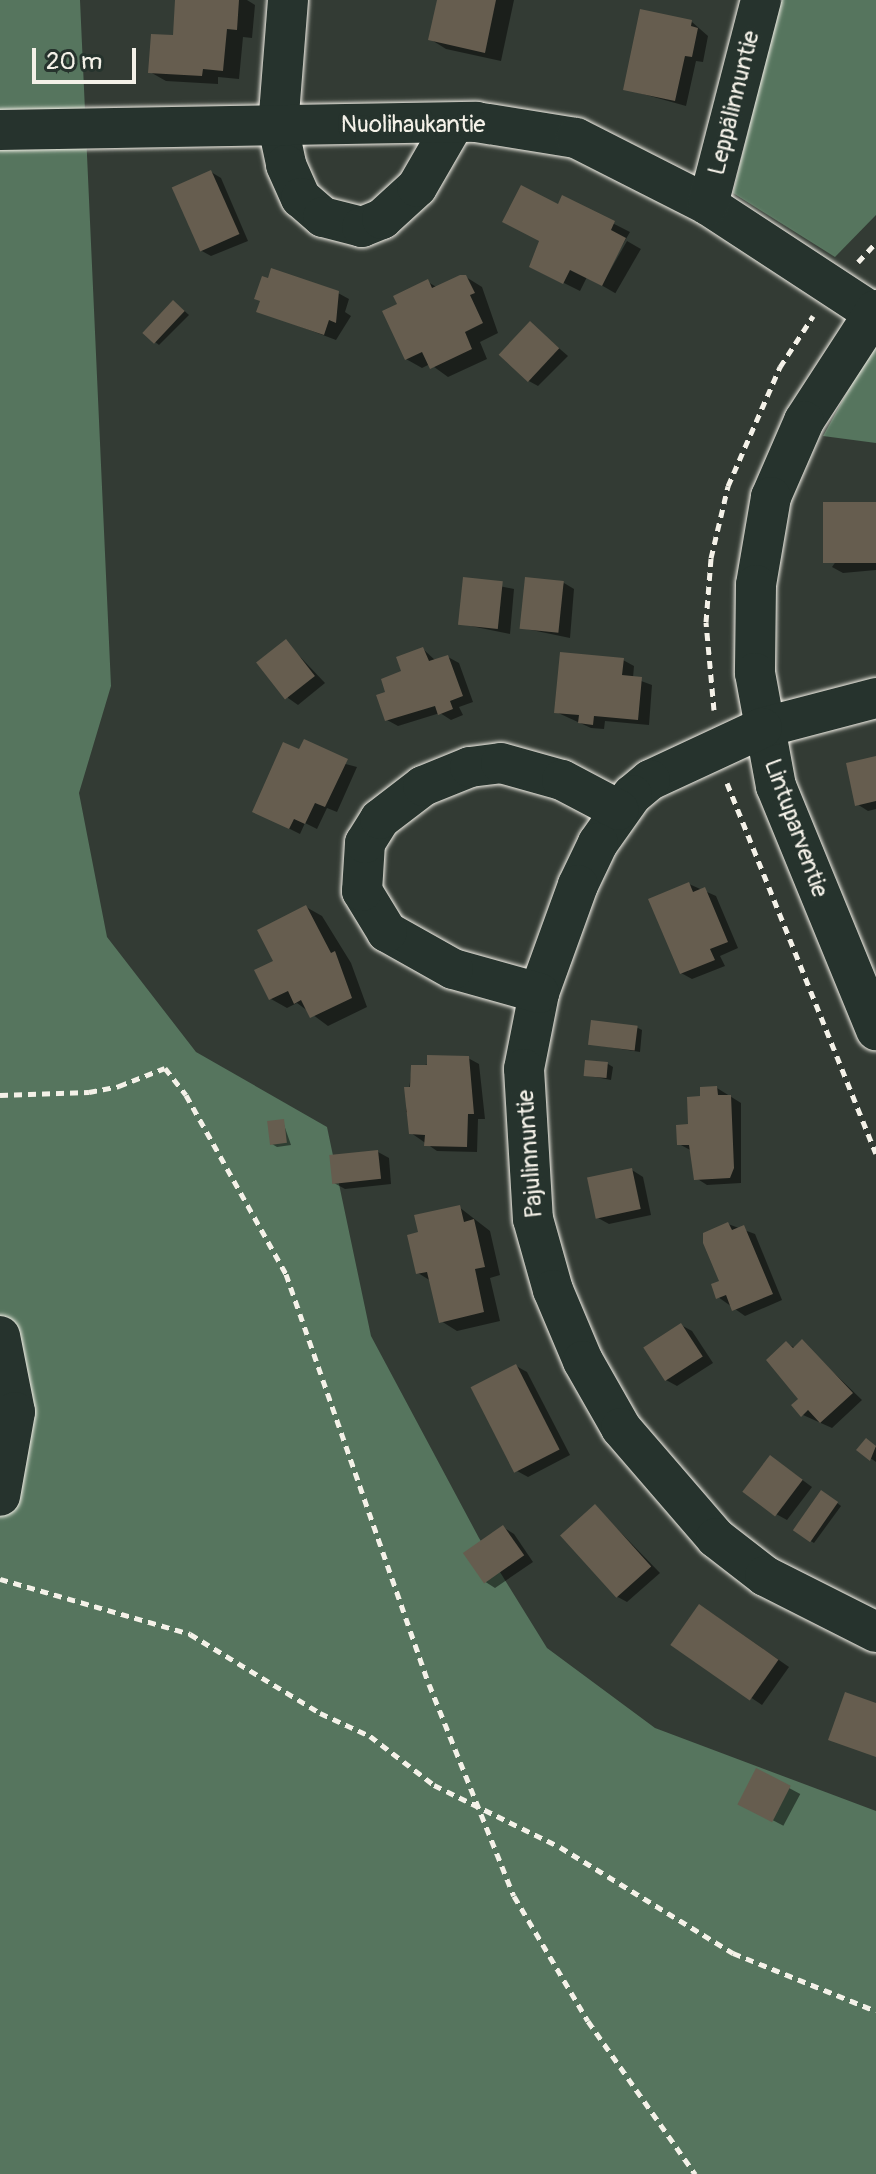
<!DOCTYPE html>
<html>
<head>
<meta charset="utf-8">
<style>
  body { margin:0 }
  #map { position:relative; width:876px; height:2174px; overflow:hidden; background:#333b34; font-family:Pangolin,sans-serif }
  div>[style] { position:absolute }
  .green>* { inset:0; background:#56755e }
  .shadow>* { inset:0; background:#0007; transform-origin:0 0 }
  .building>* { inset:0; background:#665d4f; transform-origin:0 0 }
  .path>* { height:5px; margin-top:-2.5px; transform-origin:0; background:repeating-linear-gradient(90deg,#f4f1e8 0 8px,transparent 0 14px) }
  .roads { filter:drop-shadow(0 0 2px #f4f1e8) drop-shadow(0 0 2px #f4f1e8) }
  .minor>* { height:40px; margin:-20px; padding:0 20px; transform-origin:20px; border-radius:20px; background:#26332d }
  span { translate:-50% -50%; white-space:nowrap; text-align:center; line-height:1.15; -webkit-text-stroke:8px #26332d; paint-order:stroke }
  .street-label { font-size:24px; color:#f4f1e8 }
  .scale { position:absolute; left:32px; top:48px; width:104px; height:36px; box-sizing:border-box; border:4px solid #f4f1e8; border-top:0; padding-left:10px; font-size:24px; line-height:28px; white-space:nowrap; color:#f4f1e8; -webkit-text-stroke:6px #26332d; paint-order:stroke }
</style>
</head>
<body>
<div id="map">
  <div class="green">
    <i style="clip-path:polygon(0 0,80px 0,111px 686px,79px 793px,107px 937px,196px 1052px,327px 1127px,371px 1336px,479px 1538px,547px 1648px,655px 1728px,876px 1811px,876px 2174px,0 2174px)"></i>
    <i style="clip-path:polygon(780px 0,876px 0,876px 215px,835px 257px,733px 193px)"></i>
    <i style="clip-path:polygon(876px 340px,876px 443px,823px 436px)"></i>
  </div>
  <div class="shadow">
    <i style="clip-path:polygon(177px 0,247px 0,255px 5px,252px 38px,243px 37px,239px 79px,218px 77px,218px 84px,166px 81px,150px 72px,175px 38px)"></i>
    <i style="clip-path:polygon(438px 0,514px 0,501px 61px,446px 49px,430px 39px)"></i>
    <i style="clip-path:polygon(692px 22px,708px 36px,703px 62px,696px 61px,686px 106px,625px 89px)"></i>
    <i style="clip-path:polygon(211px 172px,221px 178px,248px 241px,211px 256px,200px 250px)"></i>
    <i style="clip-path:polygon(563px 198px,630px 232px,600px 284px,587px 277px,580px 291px,548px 275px)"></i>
    <i style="left:627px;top:241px;width:16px;height:51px;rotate:30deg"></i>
    <i style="clip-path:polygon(466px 277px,482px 287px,498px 333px,480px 342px,487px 359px,448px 377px,430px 364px,422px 368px,406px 359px,400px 305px,428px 282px,438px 288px)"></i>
    <i style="clip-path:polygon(338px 293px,349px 299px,345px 312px,351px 316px,336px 340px,259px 311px,262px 301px)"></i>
    <i style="clip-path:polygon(179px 306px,189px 315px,159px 345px,155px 342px,145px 332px)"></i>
    <i style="clip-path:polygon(531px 324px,568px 356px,538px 386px,527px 380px)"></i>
    <i style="clip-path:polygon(876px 504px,876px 570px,843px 573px,832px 567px)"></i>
    <i style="clip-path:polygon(465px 579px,514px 589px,510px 634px,461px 624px)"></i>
    <i style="clip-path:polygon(564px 583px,574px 589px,570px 638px,522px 628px)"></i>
    <i style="clip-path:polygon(286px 642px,325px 683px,298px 705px,288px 698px)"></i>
    <i style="clip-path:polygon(423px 649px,436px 661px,448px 657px,459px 663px,473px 702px,459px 707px,463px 715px,451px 720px,440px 713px,398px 726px,387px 720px,388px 693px)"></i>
    <i style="clip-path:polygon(623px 660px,634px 666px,633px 678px,652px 685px,649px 725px,605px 721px,604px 729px,591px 728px,556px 712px)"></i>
    <i style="clip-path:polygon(300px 752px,357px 767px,337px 812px,327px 808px,317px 829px,305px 823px,300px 834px,266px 817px)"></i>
    <i style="clip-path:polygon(876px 759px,876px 809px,868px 811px,857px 804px)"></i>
    <i style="clip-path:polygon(689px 884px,716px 896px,738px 948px,720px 956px,725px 966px,692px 979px,681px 973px)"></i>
    <i style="clip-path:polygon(306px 907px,322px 916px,351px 963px,367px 1007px,328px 1026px,297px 1003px,287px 1008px,271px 999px,275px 962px)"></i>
    <i style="clip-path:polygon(638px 1028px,642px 1030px,640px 1052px,590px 1044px)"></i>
    <i style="clip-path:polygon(468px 1058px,479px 1064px,485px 1119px,478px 1119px,477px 1152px,437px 1151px,411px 1133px,412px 1115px,406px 1112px,412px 1067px)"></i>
    <i style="clip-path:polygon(608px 1064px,613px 1067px,611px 1080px,585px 1075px)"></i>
    <i style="clip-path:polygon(717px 1088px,741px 1103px,741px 1183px,707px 1185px,696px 1178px,692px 1151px,679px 1144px,702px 1098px)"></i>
    <i style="clip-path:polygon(283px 1122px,291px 1145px,277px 1147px,272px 1144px)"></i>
    <i style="clip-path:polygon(378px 1152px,389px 1158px,391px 1184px,345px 1189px,334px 1183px)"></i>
    <i style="clip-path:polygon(632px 1170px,643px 1177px,651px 1215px,609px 1224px,598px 1218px)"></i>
    <i style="clip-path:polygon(459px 1207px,490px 1231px,500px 1275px,490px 1278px,500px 1321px,457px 1331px,441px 1321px,431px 1281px,418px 1273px,420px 1233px)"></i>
    <i style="clip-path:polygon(728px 1224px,755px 1234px,782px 1300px,745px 1316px,718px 1297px)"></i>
    <i style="clip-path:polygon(681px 1325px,692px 1331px,713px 1363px,677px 1386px,666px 1380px)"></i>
    <i style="clip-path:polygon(802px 1342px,862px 1400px,832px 1428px,803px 1415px,786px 1343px,795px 1348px)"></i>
    <i style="clip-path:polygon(516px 1366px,527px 1372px,570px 1455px,528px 1477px,517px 1471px)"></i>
    <i style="clip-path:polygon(871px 1443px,876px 1447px,876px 1462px,859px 1450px)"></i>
    <i style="clip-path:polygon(771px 1457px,812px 1487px,787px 1520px,776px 1514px)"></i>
    <i style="clip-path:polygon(827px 1495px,841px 1506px,814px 1543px,809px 1540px)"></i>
    <i style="clip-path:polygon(596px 1507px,660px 1573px,627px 1602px,616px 1596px)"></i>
    <i style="clip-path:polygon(503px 1527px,514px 1534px,533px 1562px,495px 1588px,484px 1581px)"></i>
    <i style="clip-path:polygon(710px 1612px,789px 1667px,762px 1705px,673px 1645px)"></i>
    <i style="left:757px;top:1771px;width:49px;height:36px;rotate:28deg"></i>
  </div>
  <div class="building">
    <i style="clip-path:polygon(175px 0,239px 0,237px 30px,227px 29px,223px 71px,203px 69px,202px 76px,148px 73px,151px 34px,173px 35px)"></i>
    <i style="clip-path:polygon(437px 0,496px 0,485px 53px,428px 40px)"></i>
    <i style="clip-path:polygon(640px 9px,692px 20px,691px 26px,698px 28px,692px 57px,685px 56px,675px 101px,623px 90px)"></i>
    <i style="left:211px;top:170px;width:70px;height:43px;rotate:66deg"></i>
    <i style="clip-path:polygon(521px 185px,558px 204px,562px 195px,615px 221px,611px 230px,626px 238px,602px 286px,570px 270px,563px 284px,529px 267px,539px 241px,502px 222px)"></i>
    <i style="clip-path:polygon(271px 268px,339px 291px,336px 323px,329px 320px,324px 335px,256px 312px,260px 301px,254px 299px,262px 276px,268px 278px)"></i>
    <i style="clip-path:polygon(460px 275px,466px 275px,475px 293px,470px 295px,483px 323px,465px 332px,472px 349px,430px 369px,422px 352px,405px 360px,382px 311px,397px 304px,393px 296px,428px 279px,432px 288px)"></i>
    <i style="left:173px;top:300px;width:16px;height:45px;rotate:43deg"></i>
    <i style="left:530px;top:321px;width:40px;height:46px;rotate:43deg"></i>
    <i style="left:876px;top:502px;width:61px;height:53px;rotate:90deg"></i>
    <i style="left:463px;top:577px;width:40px;height:48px;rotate:6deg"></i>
    <i style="left:525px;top:577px;width:39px;height:52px;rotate:6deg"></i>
    <i style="left:286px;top:639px;width:47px;height:38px;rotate:52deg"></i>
    <i style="clip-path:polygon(423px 647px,429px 661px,448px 655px,463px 696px,450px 701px,453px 709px,438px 715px,435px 706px,385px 721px,376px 695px,385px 692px,381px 679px,401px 671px,396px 657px)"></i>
    <i style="clip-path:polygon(560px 652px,624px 658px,622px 675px,642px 677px,638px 720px,594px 716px,593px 725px,578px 723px,579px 715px,554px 713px)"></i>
    <i style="clip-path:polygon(304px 739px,348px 759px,325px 807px,315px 803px,305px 824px,294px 819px,289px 829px,252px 812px,283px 742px,299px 749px)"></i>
    <i style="clip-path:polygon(876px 756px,876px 801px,855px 806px,846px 763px)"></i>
    <i style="clip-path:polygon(689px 882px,693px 892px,705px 887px,728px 942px,710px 949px,715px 960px,680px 974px,648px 899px)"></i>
    <i style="clip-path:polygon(306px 905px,331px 953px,335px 951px,352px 998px,310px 1018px,301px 1000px,294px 1004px,288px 991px,269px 1000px,254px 970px,273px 961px,257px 930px)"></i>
    <i style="left:591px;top:1020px;width:47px;height:25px;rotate:7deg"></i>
    <i style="clip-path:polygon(427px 1055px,469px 1056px,474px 1114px,468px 1114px,467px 1147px,424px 1146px,425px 1135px,409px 1134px,404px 1087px,410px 1087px,411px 1065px,427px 1065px)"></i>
    <i style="left:585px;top:1060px;width:23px;height:16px;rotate:5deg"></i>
    <i style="clip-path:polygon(717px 1086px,718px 1095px,731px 1095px,734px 1168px,730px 1178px,694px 1180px,689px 1145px,677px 1145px,676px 1125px,688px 1124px,687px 1097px,700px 1096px,700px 1087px)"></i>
    <i style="left:284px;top:1119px;width:24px;height:17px;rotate:83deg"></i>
    <i style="left:378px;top:1150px;width:29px;height:49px;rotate:84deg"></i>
    <i style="left:632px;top:1168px;width:42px;height:46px;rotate:78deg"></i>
    <i style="clip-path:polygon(460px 1205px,464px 1222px,474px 1219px,485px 1267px,475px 1269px,484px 1312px,439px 1323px,427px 1272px,416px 1274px,407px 1235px,418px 1232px,414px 1215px)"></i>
    <i style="clip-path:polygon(728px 1222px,732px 1230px,744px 1225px,773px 1294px,732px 1311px,726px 1295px,716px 1299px,711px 1284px,719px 1281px,703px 1243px,703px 1233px)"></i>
    <i style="left:681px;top:1323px;width:40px;height:45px;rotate:57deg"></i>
    <i style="clip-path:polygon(802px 1339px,853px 1393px,820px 1423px,808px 1410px,801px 1417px,791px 1405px,798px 1399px,766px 1360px,786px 1341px,793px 1348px)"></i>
    <i style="left:516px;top:1364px;width:96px;height:51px;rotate:63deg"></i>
    <i style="clip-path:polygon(866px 1438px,876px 1446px,870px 1461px,856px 1450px)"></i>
    <i style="left:770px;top:1455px;width:41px;height:46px;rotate:37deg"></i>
    <i style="left:821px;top:1490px;width:21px;height:49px;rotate:35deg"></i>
    <i style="left:595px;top:1504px;width:84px;height:47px;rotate:48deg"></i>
    <i style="left:503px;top:1525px;width:37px;height:49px;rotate:55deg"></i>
    <i style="left:699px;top:1604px;width:97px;height:50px;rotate:35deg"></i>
    <i style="clip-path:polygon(845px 1692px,876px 1703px,876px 1757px,828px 1740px)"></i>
    <i style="left:756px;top:1768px;width:39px;height:41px;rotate:27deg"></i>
  </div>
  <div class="path">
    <i style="left:858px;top:262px;width:26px;rotate:-47deg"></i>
    <i style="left:714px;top:710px;width:88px;rotate:-95.2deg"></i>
    <i style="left:706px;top:622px;width:64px;rotate:-85.5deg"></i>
    <i style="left:711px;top:558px;width:74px;rotate:-76.7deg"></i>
    <i style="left:728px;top:486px;width:130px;rotate:-66.4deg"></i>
    <i style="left:780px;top:367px;width:61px;rotate:-57.1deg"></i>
    <i style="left:727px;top:783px;width:399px;rotate:68.1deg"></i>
    <i style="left:0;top:1095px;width:89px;rotate:-1.9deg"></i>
    <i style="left:89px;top:1092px;width:31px;rotate:-11deg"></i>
    <i style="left:119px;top:1086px;width:49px;rotate:-21.4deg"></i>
    <i style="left:165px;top:1068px;width:34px;rotate:52deg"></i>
    <i style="left:186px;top:1095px;width:205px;rotate:60.8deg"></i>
    <i style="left:286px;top:1274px;width:434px;rotate:70.8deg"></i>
    <i style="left:429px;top:1684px;width:228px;rotate:68.2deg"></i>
    <i style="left:514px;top:1896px;width:145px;rotate:59.4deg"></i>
    <i style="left:588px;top:2021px;width:187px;rotate:55deg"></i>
    <i style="left:0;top:1579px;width:198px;rotate:16.1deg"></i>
    <i style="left:190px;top:1634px;width:152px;rotate:31.3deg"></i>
    <i style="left:320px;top:1713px;width:55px;rotate:24.7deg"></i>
    <i style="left:370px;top:1736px;width:81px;rotate:37.4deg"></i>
    <i style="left:434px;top:1785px;width:140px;rotate:26.2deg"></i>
    <i style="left:560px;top:1847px;width:203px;rotate:31.5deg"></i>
    <i style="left:733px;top:1953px;width:154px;rotate:22.1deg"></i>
  </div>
  <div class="roads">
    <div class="minor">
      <i style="left:288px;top:0;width:126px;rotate:94.5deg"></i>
      <i style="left:278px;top:126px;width:40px;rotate:78deg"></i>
      <i style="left:286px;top:165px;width:36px;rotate:66deg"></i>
      <i style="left:301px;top:198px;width:29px;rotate:41deg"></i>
      <i style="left:323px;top:217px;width:40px;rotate:14.4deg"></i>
      <i style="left:362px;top:227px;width:22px;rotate:-22deg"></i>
      <i style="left:382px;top:219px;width:47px;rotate:-42.4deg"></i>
      <i style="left:417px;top:187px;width:74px;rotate:-60deg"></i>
      <i style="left:0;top:130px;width:476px;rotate:-1deg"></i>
      <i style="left:476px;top:122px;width:101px;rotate:9.1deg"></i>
      <i style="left:576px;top:138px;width:148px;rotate:26.9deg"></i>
      <i style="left:708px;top:205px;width:197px;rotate:33.2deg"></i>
      <i style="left:708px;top:205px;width:212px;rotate:-75.5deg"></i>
      <i style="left:876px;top:310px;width:132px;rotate:123deg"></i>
      <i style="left:804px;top:421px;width:83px;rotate:113.5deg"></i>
      <i style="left:771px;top:497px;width:89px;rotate:99.7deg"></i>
      <i style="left:756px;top:585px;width:88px;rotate:90.7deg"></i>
      <i style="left:755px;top:673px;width:115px;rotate:79.5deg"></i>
      <i style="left:776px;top:786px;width:264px;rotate:67.7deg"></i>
      <i style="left:876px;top:698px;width:118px;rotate:165.3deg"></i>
      <i style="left:762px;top:728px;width:123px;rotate:155.1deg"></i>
      <i style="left:650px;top:780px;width:23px;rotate:140deg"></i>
      <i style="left:632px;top:795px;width:59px;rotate:125.3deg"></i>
      <i style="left:598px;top:843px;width:47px;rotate:115.5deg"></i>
      <i style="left:578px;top:885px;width:115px;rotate:109.9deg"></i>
      <i style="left:539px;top:993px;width:77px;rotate:101.2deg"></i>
      <i style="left:524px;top:1069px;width:150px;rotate:86.6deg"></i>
      <i style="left:533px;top:1219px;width:74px;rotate:74.3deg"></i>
      <i style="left:553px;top:1290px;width:77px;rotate:67.1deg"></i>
      <i style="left:583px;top:1361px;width:77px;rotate:60.4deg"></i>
      <i style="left:621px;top:1428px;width:145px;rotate:49.2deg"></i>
      <i style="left:716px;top:1538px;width:62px;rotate:37.8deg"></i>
      <i style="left:765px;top:1576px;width:124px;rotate:26.8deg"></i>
      <i style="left:539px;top:993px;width:89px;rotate:-164.4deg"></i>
      <i style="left:453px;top:969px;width:76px;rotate:-150.7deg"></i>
      <i style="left:387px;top:932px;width:48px;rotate:-121.4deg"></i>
      <i style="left:362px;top:891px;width:48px;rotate:-86.4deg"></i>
      <i style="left:365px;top:843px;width:28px;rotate:-58deg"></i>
      <i style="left:380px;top:819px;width:54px;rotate:-37.5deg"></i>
      <i style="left:423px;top:786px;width:51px;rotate:-22deg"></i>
      <i style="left:470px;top:767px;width:31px;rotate:-7deg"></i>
      <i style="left:501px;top:763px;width:63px;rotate:15.6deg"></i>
      <i style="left:562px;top:780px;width:64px;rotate:27.8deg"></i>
      <i style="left:0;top:1336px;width:77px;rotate:78.8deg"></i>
      <i style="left:15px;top:1412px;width:85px;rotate:100.1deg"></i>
    </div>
  </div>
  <div class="street-label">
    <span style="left:734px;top:103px;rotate:-76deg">Leppälinnuntie</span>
    <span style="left:413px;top:125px">Nuolihaukantie</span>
    <span style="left:796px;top:828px;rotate:70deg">Lintuparventie</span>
    <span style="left:530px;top:1154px;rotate:-94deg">Pajulinnuntie</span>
  </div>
  <div class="scale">20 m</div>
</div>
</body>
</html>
